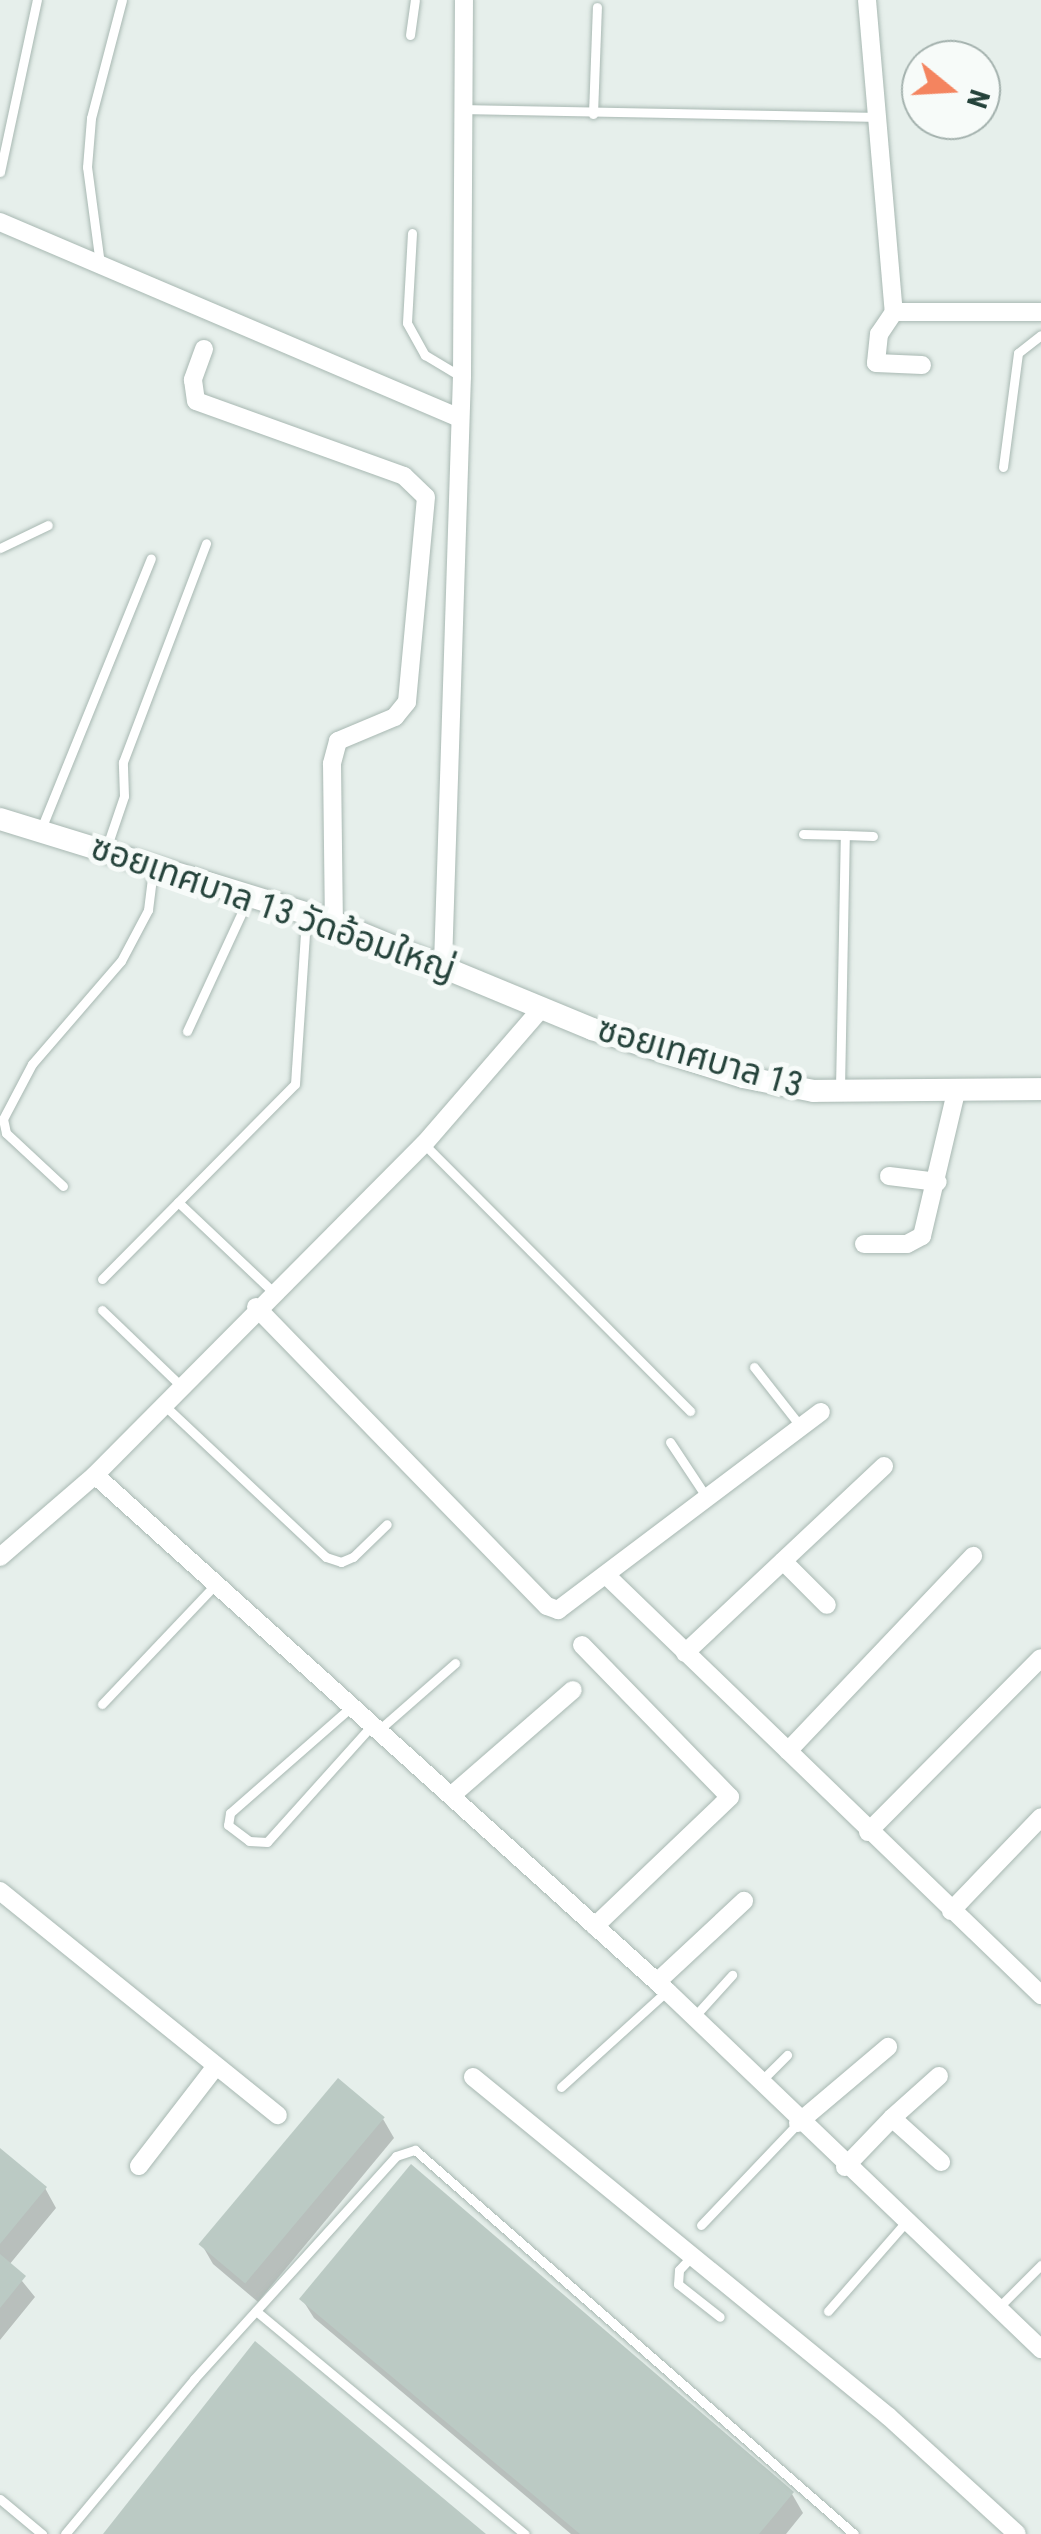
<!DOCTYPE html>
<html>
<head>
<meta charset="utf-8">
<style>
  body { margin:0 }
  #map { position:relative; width:1041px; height:2534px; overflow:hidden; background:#e6efeb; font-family:"Roboto Condensed","Noto Sans Thai",sans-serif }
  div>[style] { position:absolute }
  .shadow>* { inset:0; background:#0003 }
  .building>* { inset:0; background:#bbcac4; transform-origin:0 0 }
  .roads { filter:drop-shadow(0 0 2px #a8b8b2) drop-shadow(0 0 2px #a8b8b2) }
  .service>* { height:9px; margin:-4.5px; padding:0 4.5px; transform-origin:4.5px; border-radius:4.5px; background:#fff }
  .minor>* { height:18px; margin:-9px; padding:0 9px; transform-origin:9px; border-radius:9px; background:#fff }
  .tertiary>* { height:22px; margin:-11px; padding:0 11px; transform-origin:11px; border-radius:11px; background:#fff }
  span { translate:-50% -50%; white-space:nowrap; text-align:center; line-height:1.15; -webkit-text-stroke:10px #f7fbf9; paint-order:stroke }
  .street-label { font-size:35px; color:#24423a }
  .north { position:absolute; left:901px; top:40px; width:100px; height:100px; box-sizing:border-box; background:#f7fbf9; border:2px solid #a3b1ad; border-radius:50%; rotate:108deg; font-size:28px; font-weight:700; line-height:40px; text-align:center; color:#24423a }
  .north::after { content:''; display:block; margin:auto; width:35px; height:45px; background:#f4845f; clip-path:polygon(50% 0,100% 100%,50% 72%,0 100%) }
</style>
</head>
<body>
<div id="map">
  <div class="shadow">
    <i style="clip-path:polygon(383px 2119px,394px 2138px,258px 2302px,213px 2264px,202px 2245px)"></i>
    <i style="clip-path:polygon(0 2151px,45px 2188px,56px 2208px,9px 2265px,35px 2297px,0 2340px)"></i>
    <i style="clip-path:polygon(302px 2299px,792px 2494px,803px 2513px,786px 2534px,571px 2534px,314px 2318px)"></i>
  </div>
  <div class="building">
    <i style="left:338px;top:2078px;width:61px;height:217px;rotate:40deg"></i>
    <i style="clip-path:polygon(0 2148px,47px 2187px,0 2244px)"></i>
    <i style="clip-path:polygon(411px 2164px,794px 2492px,759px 2534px,580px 2534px,299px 2299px)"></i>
    <i style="clip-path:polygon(0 2254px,26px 2276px,0 2308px)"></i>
    <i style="clip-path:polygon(255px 2341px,486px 2534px,103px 2534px)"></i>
  </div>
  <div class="roads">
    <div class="service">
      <i style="left:410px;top:35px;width:35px;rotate:-82deg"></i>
      <i style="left:464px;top:109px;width:412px;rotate:1.1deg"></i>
      <i style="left:593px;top:114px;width:107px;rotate:-87.9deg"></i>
      <i style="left:0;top:172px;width:176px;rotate:-77.9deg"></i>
      <i style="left:412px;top:233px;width:90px;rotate:93.2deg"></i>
      <i style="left:407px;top:323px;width:37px;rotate:61deg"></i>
      <i style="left:425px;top:355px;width:41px;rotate:31deg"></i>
      <i style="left:100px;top:264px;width:98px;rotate:-97.6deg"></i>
      <i style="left:87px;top:167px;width:49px;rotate:-85.3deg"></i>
      <i style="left:91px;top:118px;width:122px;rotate:-75.3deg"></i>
      <i style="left:1003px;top:467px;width:115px;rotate:-82.5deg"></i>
      <i style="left:1018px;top:353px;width:29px;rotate:-38deg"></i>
      <i style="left:0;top:548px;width:53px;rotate:-25.6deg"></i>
      <i style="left:41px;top:829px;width:292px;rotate:-67.9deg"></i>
      <i style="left:803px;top:834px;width:42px;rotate:1.4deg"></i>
      <i style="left:106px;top:849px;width:56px;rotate:-71.2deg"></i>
      <i style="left:124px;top:796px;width:34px;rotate:-92deg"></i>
      <i style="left:123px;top:762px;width:234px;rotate:-69.2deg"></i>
      <i style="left:187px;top:1031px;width:145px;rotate:-65.2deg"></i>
      <i style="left:840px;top:1088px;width:253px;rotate:-88.9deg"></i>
      <i style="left:845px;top:835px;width:28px;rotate:2deg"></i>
      <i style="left:424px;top:1144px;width:377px;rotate:45.1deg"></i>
      <i style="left:63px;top:1186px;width:78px;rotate:-137.1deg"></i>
      <i style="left:6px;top:1133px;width:14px;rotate:-102deg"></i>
      <i style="left:3px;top:1119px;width:62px;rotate:-62.2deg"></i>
      <i style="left:32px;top:1064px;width:136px;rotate:-49.2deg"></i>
      <i style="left:121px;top:961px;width:58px;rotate:-62.1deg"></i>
      <i style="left:148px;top:910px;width:40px;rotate:-82.9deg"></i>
      <i style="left:178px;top:1202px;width:129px;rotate:43.4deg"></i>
      <i style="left:102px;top:1279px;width:274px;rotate:-45.3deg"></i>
      <i style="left:295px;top:1084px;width:167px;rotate:-86.2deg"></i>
      <i style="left:102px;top:1310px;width:108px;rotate:43.9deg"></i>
      <i style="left:754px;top:1367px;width:76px;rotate:51.9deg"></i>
      <i style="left:164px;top:1405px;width:222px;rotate:43.2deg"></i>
      <i style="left:326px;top:1557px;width:16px;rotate:18deg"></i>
      <i style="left:341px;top:1562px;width:13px;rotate:-23deg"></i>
      <i style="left:353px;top:1557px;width:47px;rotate:-44.1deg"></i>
      <i style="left:670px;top:1442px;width:67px;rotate:56.5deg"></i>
      <i style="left:102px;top:1704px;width:164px;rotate:-46.5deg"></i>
      <i style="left:351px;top:1707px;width:161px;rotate:138.8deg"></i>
      <i style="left:230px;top:1813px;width:12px;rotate:99deg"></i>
      <i style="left:228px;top:1825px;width:26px;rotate:37deg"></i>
      <i style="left:249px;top:1841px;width:18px;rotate:3deg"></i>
      <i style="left:267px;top:1842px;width:157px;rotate:-48.1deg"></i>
      <i style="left:380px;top:1729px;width:100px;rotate:-41.3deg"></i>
      <i style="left:694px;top:2017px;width:57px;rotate:-47.9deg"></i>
      <i style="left:761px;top:2081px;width:37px;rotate:-45deg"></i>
      <i style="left:561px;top:2087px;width:143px;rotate:-42.2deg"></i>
      <i style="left:701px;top:2225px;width:141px;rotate:-46.4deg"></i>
      <i style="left:692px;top:2256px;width:19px;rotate:133deg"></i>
      <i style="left:679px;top:2270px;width:14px;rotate:94deg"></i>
      <i style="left:678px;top:2284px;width:53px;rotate:38.2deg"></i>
      <i style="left:998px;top:2308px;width:61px;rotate:-45deg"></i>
      <i style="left:256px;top:2311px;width:349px;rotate:39.7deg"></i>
      <i style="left:828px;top:2311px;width:117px;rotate:-48.8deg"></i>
      <i style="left:0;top:2499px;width:55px;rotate:39.8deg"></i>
      <i style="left:65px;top:2534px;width:202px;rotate:-50.2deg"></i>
      <i style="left:194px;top:2379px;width:301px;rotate:-47.8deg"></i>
      <i style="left:396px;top:2156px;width:20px;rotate:-18deg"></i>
      <i style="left:415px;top:2150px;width:583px;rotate:41.18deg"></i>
    </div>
    <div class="minor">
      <i style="left:867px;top:0;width:313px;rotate:85.1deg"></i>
      <i style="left:0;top:222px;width:498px;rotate:23.1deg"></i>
      <i style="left:894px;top:312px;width:147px"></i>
      <i style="left:894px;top:312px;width:27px;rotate:124deg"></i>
      <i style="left:879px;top:334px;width:29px;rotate:96deg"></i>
      <i style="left:876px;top:363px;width:46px;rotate:2.5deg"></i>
      <i style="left:204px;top:349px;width:33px;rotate:110deg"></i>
      <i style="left:193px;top:380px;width:21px;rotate:82deg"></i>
      <i style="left:196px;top:401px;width:221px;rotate:19.8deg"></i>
      <i style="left:404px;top:476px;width:30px;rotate:44deg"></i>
      <i style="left:426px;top:497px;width:206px;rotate:95.3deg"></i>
      <i style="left:407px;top:702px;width:19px;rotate:129deg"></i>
      <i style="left:395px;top:717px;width:62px;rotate:157.2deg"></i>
      <i style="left:338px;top:741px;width:24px;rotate:105deg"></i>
      <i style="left:332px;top:764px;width:158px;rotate:89.3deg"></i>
      <i style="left:443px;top:964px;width:587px;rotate:-88.15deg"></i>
      <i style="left:462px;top:377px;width:377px;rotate:-89.7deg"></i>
      <i style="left:889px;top:1176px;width:49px;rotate:7deg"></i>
      <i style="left:864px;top:1244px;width:43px"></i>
      <i style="left:907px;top:1244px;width:17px;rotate:-28deg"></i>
      <i style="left:922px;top:1236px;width:152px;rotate:-76.7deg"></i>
      <i style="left:256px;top:1307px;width:417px;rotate:45.8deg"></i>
      <i style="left:547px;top:1606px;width:12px;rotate:20deg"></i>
      <i style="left:558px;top:1610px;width:329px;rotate:-37deg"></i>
      <i style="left:95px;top:1475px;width:770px;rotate:42.05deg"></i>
      <i style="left:667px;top:1991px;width:518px;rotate:43.75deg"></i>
      <i style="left:0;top:1557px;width:125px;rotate:-40.8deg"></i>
      <i style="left:95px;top:1475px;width:467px;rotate:-45.2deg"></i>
      <i style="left:424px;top:1144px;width:180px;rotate:-49.1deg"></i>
      <i style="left:783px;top:1561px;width:62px;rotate:45deg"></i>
      <i style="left:606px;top:1575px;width:605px;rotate:43.99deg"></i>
      <i style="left:582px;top:1645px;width:212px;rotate:45.8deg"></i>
      <i style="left:730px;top:1797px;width:187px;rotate:136.3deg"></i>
      <i style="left:685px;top:1653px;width:273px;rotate:-43.2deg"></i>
      <i style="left:788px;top:1751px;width:269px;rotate:-46.5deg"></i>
      <i style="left:452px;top:1795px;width:160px;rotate:-41deg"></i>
      <i style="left:868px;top:1832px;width:245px;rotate:-45.2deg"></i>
      <i style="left:0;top:1891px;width:357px;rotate:38.9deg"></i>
      <i style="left:951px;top:1911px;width:130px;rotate:-46.2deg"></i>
      <i style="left:657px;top:1982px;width:119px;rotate:-43deg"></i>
      <i style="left:473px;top:2077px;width:537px;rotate:39.26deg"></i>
      <i style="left:889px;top:2417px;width:173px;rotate:42.4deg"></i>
      <i style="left:892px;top:2118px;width:63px;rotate:-41.8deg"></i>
      <i style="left:798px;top:2123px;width:118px;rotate:-40.2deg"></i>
      <i style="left:139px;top:2166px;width:126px;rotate:-52.4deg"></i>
      <i style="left:845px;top:2167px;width:68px;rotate:-46.2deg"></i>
      <i style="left:892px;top:2118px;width:66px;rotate:41.9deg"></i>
    </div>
    <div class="tertiary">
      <i style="left:0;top:819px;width:350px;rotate:17.1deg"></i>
      <i style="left:334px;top:922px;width:279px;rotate:22.5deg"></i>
      <i style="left:592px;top:1029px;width:158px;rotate:17.6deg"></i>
      <i style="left:743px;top:1077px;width:72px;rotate:11.2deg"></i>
      <i style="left:814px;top:1091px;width:227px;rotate:-0.5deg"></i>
    </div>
  </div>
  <div class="street-label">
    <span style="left:273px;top:909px;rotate:19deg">ซอยเทศบาล 13 วัดอ้อมใหญ่</span>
    <span style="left:700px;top:1058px;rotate:16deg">ซอยเทศบาล 13</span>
  </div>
  <div class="north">N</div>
</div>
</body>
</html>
